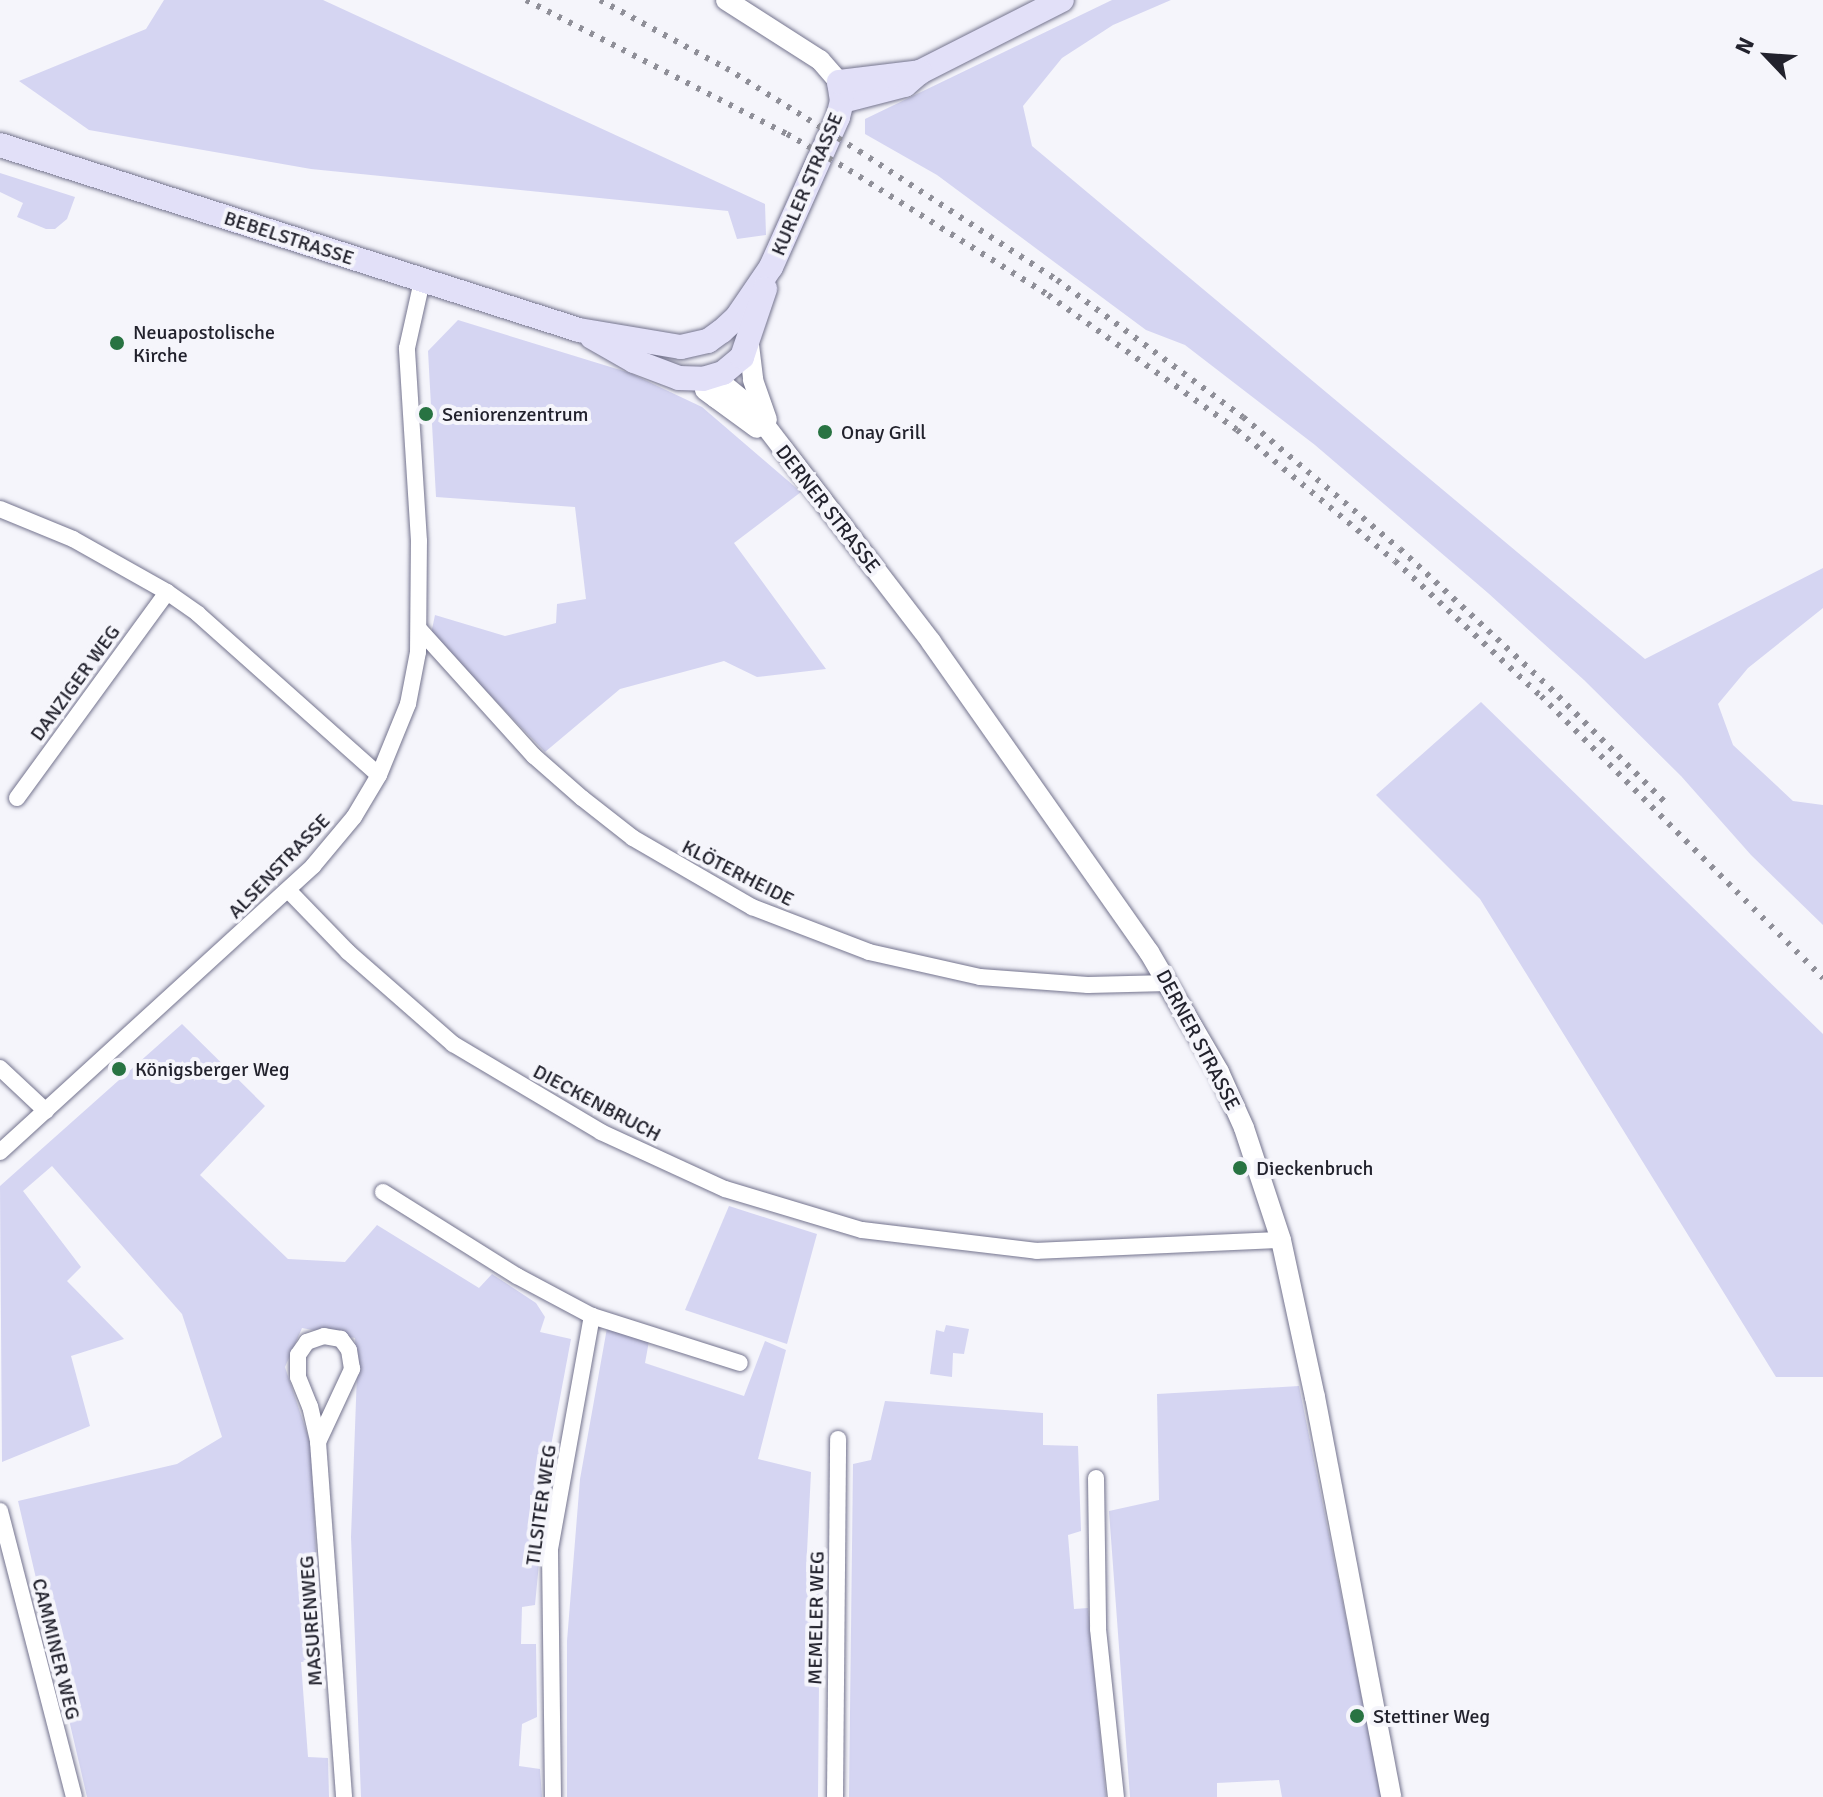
<!DOCTYPE html>
<html>
<head>
<meta charset="utf-8">
<style>
  body { margin:0 }
  #map { position:relative; width:1823px; height:1797px; overflow:hidden; background:#f5f5fb; font-family:Signika,sans-serif }
  div>[style] { position:absolute }
  .green>* { inset:0; background:#d5d5f2 }
  .roads { filter:drop-shadow(0 0 2px #74748e) drop-shadow(0 0 2px #74748e) }
  .minor>* { height:16px; margin:-8px; padding:0 8px; transform-origin:8px; border-radius:8px; background:#fff }
  .tertiary>* { height:20px; margin:-10px; padding:0 10px; transform-origin:10px; border-radius:10px; background:#fff }
  .secondary>* { height:24px; margin:-12px; padding:0 12px; transform-origin:12px; border-radius:12px; background:#e2e0f8 }
  .rail>* { height:6px; margin-top:-3px; transform-origin:0; background:repeating-linear-gradient(90deg,#8f8f98 0 4px,transparent 0 12px) }
  .dots>* { width:22px; height:22px; translate:-50% -50%; box-sizing:border-box; border:4px solid #f5f5fb; border-radius:50% }
  span { translate:-50% -50%; white-space:nowrap; text-align:center; line-height:1.15; -webkit-text-stroke:8px #f5f5fb; paint-order:stroke }
  .street-label { font-size:20px; color:#22222d }
  .poi-label { font-size:20px; color:#22222d }
  .left { translate:0 -50%; text-align:left }
  .north { position:absolute; left:1727px; top:16px; width:80px; height:80px; -webkit-text-stroke:6px #f5f5fb; paint-order:stroke; rotate:295deg; font-size:22px; font-weight:700; line-height:32px; text-align:center; color:#22222d }
  .north::after { content:''; display:block; margin:auto; width:28px; height:36px; background:#22222d; clip-path:polygon(50% 0,100% 100%,50% 72%,0 100%) }
</style>
</head>
<body>
<div id="map">
  <div class="green">
    <i style="clip-path:polygon(164px 0,323px 0,765px 204px,766px 235px,737px 239px,728px 211px,311px 169px,89px 130px,19px 81px,146px 29px)"></i>
    <i style="clip-path:polygon(1112px 0,1171px 0,1113px 25px,1062px 58px,1023px 106px,1032px 146px,1645px 659px,1823px 568px,1823px 608px,1748px 668px,1718px 704px,1733px 745px,1793px 801px,1823px 805px,1823px 925px,1751px 855px,1681px 776px,1584px 680px,1488px 593px,1315px 445px,1185px 345px,1146px 330px,937px 175px,865px 134px,865px 119px)"></i>
    <i style="clip-path:polygon(0 173px,75px 197px,67px 219px,55px 229px,46px 229px,17px 217px,23px 203px,0 192px)"></i>
    <i style="clip-path:polygon(458px 320px,630px 373px,702px 407px,801px 492px,734px 543px,826px 669px,757px 677px,724px 661px,620px 689px,545px 752px,431px 634px,435px 615px,505px 636px,556px 623px,557px 604px,586px 599px,575px 507px,436px 497px,428px 351px)"></i>
    <i style="clip-path:polygon(1481px 702px,1823px 1034px,1823px 1377px,1776px 1377px,1480px 899px,1376px 795px)"></i>
    <i style="clip-path:polygon(182px 1024px,265px 1106px,200px 1175px,288px 1259px,345px 1262px,377px 1225px,479px 1288px,492px 1274px,536px 1303px,545px 1317px,540px 1332px,571px 1339px,542px 1494px,530px 1495px,530px 1539px,541px 1542px,535px 1605px,522px 1607px,521px 1644px,536px 1644px,537px 1717px,522px 1724px,519px 1766px,540px 1769px,542px 1797px,361px 1797px,351px 1537px,357px 1373px,355px 1338px,302px 1328px,285px 1367px,311px 1445px,321px 1661px,301px 1662px,308px 1757px,328px 1758px,329px 1797px,87px 1797px,18px 1501px,177px 1464px,222px 1437px,182px 1314px,52px 1166px,23px 1191px,81px 1267px,67px 1281px,124px 1339px,71px 1356px,90px 1426px,2px 1462px,0 1186px)"></i>
    <i style="clip-path:polygon(729px 1206px,817px 1234px,787px 1344px,685px 1310px)"></i>
    <i style="clip-path:polygon(946px 1325px,969px 1329px,964px 1354px,953px 1353px,952px 1377px,930px 1374px,936px 1330px,944px 1332px)"></i>
    <i style="clip-path:polygon(607px 1328px,649px 1341px,645px 1363px,744px 1396px,765px 1341px,786px 1350px,758px 1459px,811px 1472px,806px 1572px,820px 1573px,818px 1797px,567px 1797px,567px 1641px,580px 1479px)"></i>
    <i style="clip-path:polygon(1299px 1386px,1382px 1797px,1282px 1797px,1279px 1780px,1217px 1783px,1217px 1797px,1130px 1797px,1109px 1511px,1159px 1500px,1157px 1394px)"></i>
    <i style="clip-path:polygon(885px 1401px,1043px 1413px,1043px 1445px,1078px 1446px,1081px 1531px,1068px 1535px,1074px 1609px,1088px 1608px,1106px 1797px,849px 1797px,853px 1464px,871px 1460px)"></i>
  </div>
  <div class="roads">
    <div class="minor">
      <i style="left:0;top:509px;width:79px;rotate:22.3deg"></i>
      <i style="left:73px;top:539px;width:108px;rotate:29.4deg"></i>
      <i style="left:167px;top:592px;width:38px;rotate:35deg"></i>
      <i style="left:198px;top:614px;width:242px;rotate:41.7deg"></i>
      <i style="left:420px;top:630px;width:170px;rotate:47.9deg"></i>
      <i style="left:534px;top:756px;width:64px;rotate:41.2deg"></i>
      <i style="left:582px;top:798px;width:65px;rotate:38.1deg"></i>
      <i style="left:633px;top:838px;width:138px;rotate:30.1deg"></i>
      <i style="left:752px;top:907px;width:125px;rotate:21deg"></i>
      <i style="left:869px;top:952px;width:114px;rotate:12.7deg"></i>
      <i style="left:980px;top:977px;width:108px;rotate:4.2deg"></i>
      <i style="left:1088px;top:985px;width:81px;rotate:-1.4deg"></i>
      <i style="left:17px;top:798px;width:255px;rotate:-53.9deg"></i>
      <i style="left:288px;top:890px;width:86px;rotate:45.9deg"></i>
      <i style="left:348px;top:952px;width:140px;rotate:41.2deg"></i>
      <i style="left:453px;top:1044px;width:172px;rotate:30.7deg"></i>
      <i style="left:601px;top:1132px;width:136px;rotate:24.7deg"></i>
      <i style="left:725px;top:1189px;width:143px;rotate:16.7deg"></i>
      <i style="left:862px;top:1230px;width:176px;rotate:6.8deg"></i>
      <i style="left:1037px;top:1251px;width:244px;rotate:-2.6deg"></i>
      <i style="left:0;top:1068px;width:63px;rotate:43.1deg"></i>
      <i style="left:0;top:1152px;width:424px;rotate:-42.4deg"></i>
      <i style="left:313px;top:866px;width:64px;rotate:-50.1deg"></i>
      <i style="left:354px;top:817px;width:49px;rotate:-59.2deg"></i>
      <i style="left:379px;top:775px;width:77px;rotate:-67.8deg"></i>
      <i style="left:408px;top:704px;width:53px;rotate:-79.1deg"></i>
      <i style="left:418px;top:652px;width:111px;rotate:-89.5deg"></i>
      <i style="left:419px;top:541px;width:193px;rotate:-93.6deg"></i>
      <i style="left:407px;top:348px;width:69px;rotate:-77.4deg"></i>
      <i style="left:383px;top:1192px;width:158px;rotate:32.1deg"></i>
      <i style="left:517px;top:1276px;width:85px;rotate:28.1deg"></i>
      <i style="left:592px;top:1316px;width:155px;rotate:17.6deg"></i>
      <i style="left:318px;top:1442px;width:81px;rotate:-65deg"></i>
      <i style="left:352px;top:1369px;width:19px;rotate:-99deg"></i>
      <i style="left:349px;top:1350px;width:14px;rotate:-126deg"></i>
      <i style="left:341px;top:1339px;width:17px;rotate:-170deg"></i>
      <i style="left:324px;top:1336px;width:18px;rotate:161deg"></i>
      <i style="left:307px;top:1342px;width:16px;rotate:125deg"></i>
      <i style="left:298px;top:1355px;width:22px;rotate:90deg"></i>
      <i style="left:298px;top:1377px;width:31px;rotate:68deg"></i>
      <i style="left:310px;top:1406px;width:37px;rotate:77deg"></i>
      <i style="left:318px;top:1442px;width:356px;rotate:85.8deg"></i>
      <i style="left:1096px;top:1478px;width:151px;rotate:89.2deg"></i>
      <i style="left:1098px;top:1629px;width:169px;rotate:83.9deg"></i>
      <i style="left:0;top:1511px;width:295px;rotate:75.5deg"></i>
      <i style="left:553px;top:1797px;width:248px;rotate:-90.7deg"></i>
      <i style="left:550px;top:1549px;width:237px;rotate:-79.8deg"></i>
      <i style="left:835px;top:1797px;width:358px;rotate:-89.5deg"></i>
    </div>
    <div class="tertiary">
      <i style="left:726px;top:0;width:112px;rotate:32.6deg"></i>
      <i style="left:820px;top:60px;width:29px;rotate:49deg"></i>
      <i style="left:749px;top:345px;width:35px;rotate:83deg"></i>
      <i style="left:753px;top:380px;width:42px;rotate:70.7deg"></i>
      <i style="left:705px;top:390px;width:64px;rotate:36.2deg"></i>
      <i style="left:716px;top:398px;width:11px;rotate:-112deg"></i>
      <i style="left:712px;top:388px;width:12px;rotate:-85deg"></i>
      <i style="left:713px;top:376px;width:49px;rotate:39.2deg"></i>
      <i style="left:751px;top:407px;width:296px;rotate:52.5deg"></i>
      <i style="left:931px;top:642px;width:379px;rotate:54.9deg"></i>
      <i style="left:1149px;top:952px;width:139px;rotate:59.7deg"></i>
      <i style="left:1219px;top:1072px;width:61px;rotate:65.9deg"></i>
      <i style="left:1244px;top:1128px;width:118px;rotate:71.7deg"></i>
      <i style="left:1281px;top:1240px;width:161px;rotate:77.8deg"></i>
      <i style="left:1315px;top:1397px;width:407px;rotate:79.2deg"></i>
    </div>
    <div class="secondary">
      <i style="left:842px;top:101px;width:65px;rotate:-14.3deg"></i>
      <i style="left:905px;top:85px;width:20px;rotate:-41deg"></i>
      <i style="left:920px;top:72px;width:159px;rotate:-26.9deg"></i>
      <i style="left:0;top:145px;width:608px;rotate:17.72deg"></i>
      <i style="left:579px;top:330px;width:103px;rotate:9.5deg"></i>
      <i style="left:681px;top:347px;width:28px;rotate:-13deg"></i>
      <i style="left:708px;top:341px;width:17px;rotate:-36deg"></i>
      <i style="left:722px;top:331px;width:21px;rotate:-43deg"></i>
      <i style="left:737px;top:317px;width:60px;rotate:-55.8deg"></i>
      <i style="left:771px;top:267px;width:164px;rotate:-65.9deg"></i>
      <i style="left:838px;top:117px;width:16px;rotate:-76deg"></i>
      <i style="left:842px;top:101px;width:19px;rotate:-99deg"></i>
      <i style="left:839px;top:82px;width:82px;rotate:-7deg"></i>
      <i style="left:592px;top:337px;width:48px;rotate:29.7deg"></i>
      <i style="left:634px;top:361px;width:48px;rotate:20.7deg"></i>
      <i style="left:679px;top:378px;width:24px;rotate:2deg"></i>
      <i style="left:703px;top:379px;width:21px;rotate:-17deg"></i>
      <i style="left:723px;top:373px;width:25px;rotate:-40deg"></i>
      <i style="left:742px;top:357px;width:72px;rotate:-71.3deg"></i>
    </div>
  </div>
  <div class="rail">
    <i style="left:526px;top:0;width:293px;rotate:27.2deg"></i>
    <i style="left:787px;top:134px;width:72px;rotate:30.1deg"></i>
    <i style="left:849px;top:170px;width:235px;rotate:32.1deg"></i>
    <i style="left:1048px;top:295px;width:232px;rotate:35.5deg"></i>
    <i style="left:1237px;top:430px;width:205px;rotate:39.7deg"></i>
    <i style="left:1395px;top:561px;width:199px;rotate:42.8deg"></i>
    <i style="left:1541px;top:696px;width:399px;rotate:45deg"></i>
    <i style="left:600px;top:0;width:143px;rotate:28.4deg"></i>
    <i style="left:726px;top:68px;width:157px;rotate:32deg"></i>
    <i style="left:859px;top:151px;width:236px;rotate:33.1deg"></i>
    <i style="left:1057px;top:280px;width:231px;rotate:36.4deg"></i>
    <i style="left:1243px;top:417px;width:205px;rotate:40.1deg"></i>
    <i style="left:1400px;top:549px;width:205px;rotate:42.8deg"></i>
    <i style="left:1550px;top:688px;width:166px;rotate:44.8deg"></i>
  </div>
  <div class="dots">
    <i style="left:117px;top:343px;background:#287342"></i>
    <i style="left:426px;top:414px;background:#287342"></i>
    <i style="left:825px;top:432px;background:#287342"></i>
    <i style="left:119px;top:1069px;background:#287342"></i>
    <i style="left:1240px;top:1168px;background:#287342"></i>
    <i style="left:1357px;top:1716px;background:#287342"></i>
  </div>
  <div class="street-label">
    <span style="left:807px;top:184px;rotate:-67deg">KURLER STRASSE</span>
    <span style="left:289px;top:238px;rotate:18deg">BEBELSTRASSE</span>
    <span style="left:828px;top:509px;rotate:52deg">DERNER STRASSE</span>
    <span style="left:75px;top:683px;rotate:-54deg">DANZIGER WEG</span>
    <span style="left:279px;top:866px;rotate:-46deg">ALSENSTRASSE</span>
    <span style="left:738px;top:873px;rotate:27deg">KLÖTERHEIDE</span>
    <span style="left:1198px;top:1040px;rotate:62deg">DERNER STRASSE</span>
    <span style="left:597px;top:1103px;rotate:28deg">DIECKENBRUCH</span>
    <span style="left:541px;top:1505px;rotate:-82deg">TILSITER WEG</span>
    <span style="left:816px;top:1618px;rotate:-89deg">MEMELER WEG</span>
    <span style="left:311px;top:1621px;rotate:-94deg">MASURENWEG</span>
    <span style="left:56px;top:1649px;rotate:76deg">CAMMINER WEG</span>
  </div>
  <div class="poi-label">
    <span class="left" style="left:133px;top:344px">Neuapostolische<br>Kirche</span>
    <span class="left" style="left:442px;top:414px">Seniorenzentrum</span>
    <span class="left" style="left:841px;top:432px">Onay Grill</span>
    <span class="left" style="left:135px;top:1069px">Königsberger Weg</span>
    <span class="left" style="left:1256px;top:1168px">Dieckenbruch</span>
    <span class="left" style="left:1373px;top:1716px">Stettiner Weg</span>
  </div>
  <div class="north">N</div>
</div>
</body>
</html>
